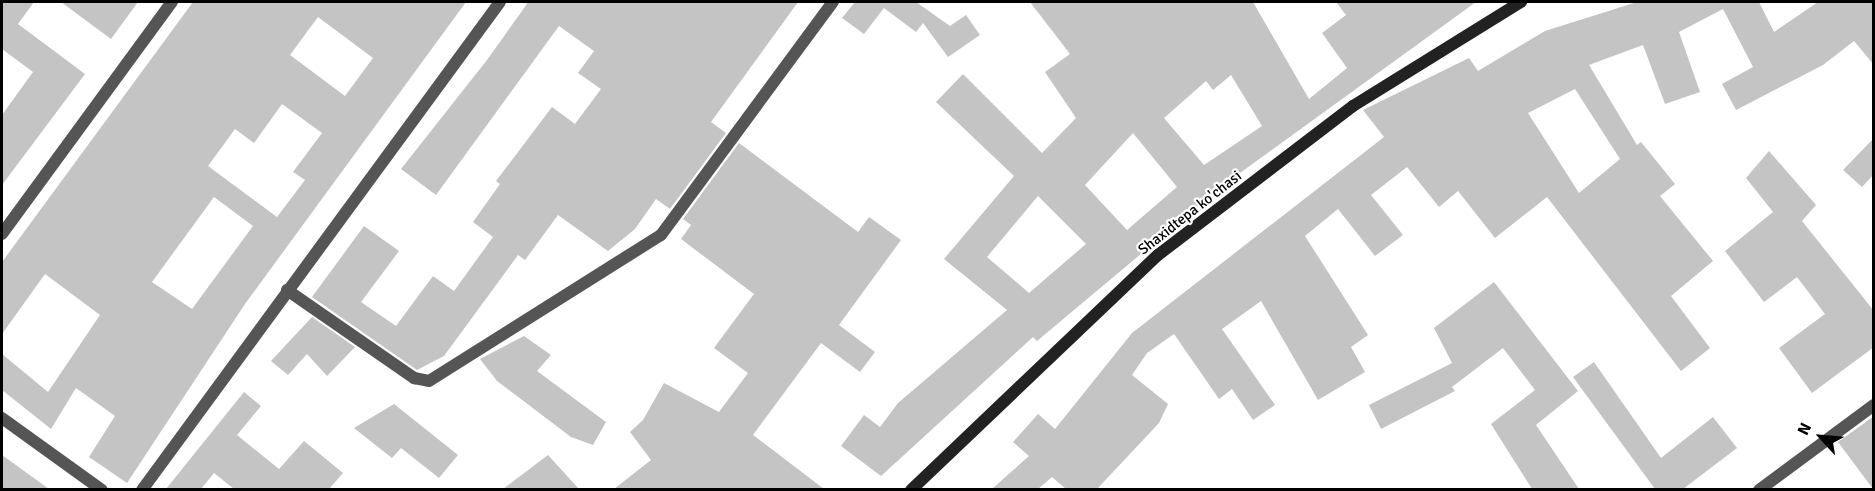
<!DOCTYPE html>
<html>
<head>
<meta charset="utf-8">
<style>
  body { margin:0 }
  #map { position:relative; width:1875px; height:491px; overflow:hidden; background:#fff; font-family:Signika,sans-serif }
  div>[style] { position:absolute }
  .building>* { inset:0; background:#c4c4c4 }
  .street>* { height:12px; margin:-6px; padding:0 6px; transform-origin:6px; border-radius:6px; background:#555 }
  .secondary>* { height:12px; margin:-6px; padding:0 6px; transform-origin:6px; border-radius:6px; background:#222 }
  span { translate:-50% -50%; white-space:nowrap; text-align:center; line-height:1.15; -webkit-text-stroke:4.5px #fff; paint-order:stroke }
  .street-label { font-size:15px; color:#000 }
  .frame { position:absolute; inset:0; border:3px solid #000; pointer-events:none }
  .north { position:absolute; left:1791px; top:407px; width:60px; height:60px; -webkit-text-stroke:4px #fff; paint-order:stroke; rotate:296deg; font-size:16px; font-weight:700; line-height:24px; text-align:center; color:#000 }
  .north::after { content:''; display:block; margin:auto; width:21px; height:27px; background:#000; clip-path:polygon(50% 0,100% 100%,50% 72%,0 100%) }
</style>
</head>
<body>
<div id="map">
  <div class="building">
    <i style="clip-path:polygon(2px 2px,34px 2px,18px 24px,85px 74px,2px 185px,2px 115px,33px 72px,2px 49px)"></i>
    <i style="clip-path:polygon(61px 2px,138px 2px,111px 39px)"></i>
    <i style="clip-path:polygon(evenodd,193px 2px,466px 2px,245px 304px,127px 483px,89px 457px,115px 416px,76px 388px,51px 429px,2px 390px,2px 354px,48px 392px,100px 315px,45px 274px,2px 334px,2px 262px,193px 2px,318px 17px,373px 58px,345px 96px,290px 55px,318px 17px,193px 2px,282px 104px,322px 133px,293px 172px,305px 180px,277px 217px,208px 166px,235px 129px,254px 143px,282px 104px,193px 2px,214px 197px,253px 226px,192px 309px,152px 282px,214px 197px)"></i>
    <i style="clip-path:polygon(523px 2px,798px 2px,711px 122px,726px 133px,670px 209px,656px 199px,635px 229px,608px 251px,558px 215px,525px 260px,518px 255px,444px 356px,417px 370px,312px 297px,364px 226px,399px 251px,361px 302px,396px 326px,433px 276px,454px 291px,493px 237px,473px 222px,500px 184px,496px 181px,552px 107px,575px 124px,601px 89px,578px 73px,594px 51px,559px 26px,436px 195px,401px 169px,487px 60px,527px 4px)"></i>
    <i style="clip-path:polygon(855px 2px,916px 2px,950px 26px,966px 15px,980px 35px,948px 57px,923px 23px,916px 32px,884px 8px,864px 34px,842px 18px)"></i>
    <i style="clip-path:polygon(evenodd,1030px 2px,1253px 2px,1309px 99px,1347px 68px,1322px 33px,1346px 15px,1336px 2px,1476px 2px,1222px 186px,1037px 341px,1033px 337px,881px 476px,841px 446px,864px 415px,880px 427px,898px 403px,1007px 310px,944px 259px,1014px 176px,936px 102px,963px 74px,1042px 153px,1076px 118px,1045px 72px,1070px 54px,1030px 2px,1231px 75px,1262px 126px,1204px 165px,1164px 118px,1206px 81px,1213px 90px,1231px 75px,1030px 2px,1133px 133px,1177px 187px,1127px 230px,1085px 185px,1133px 133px,1030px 2px,1038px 196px,1086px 244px,1029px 293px,987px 257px,1038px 196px)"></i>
    <i style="clip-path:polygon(evenodd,1637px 2px,1759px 2px,1774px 32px,1818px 2px,1874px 2px,1874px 65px,1854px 41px,1823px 65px,1736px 110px,1722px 84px,1753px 67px,1723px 9px,1679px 32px,1700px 92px,1665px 104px,1643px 45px,1589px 65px,1637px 145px,1641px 142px,1675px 184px,1660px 196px,1713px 261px,1671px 296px,1710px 348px,1681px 371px,1547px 197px,1495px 238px,1458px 191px,1439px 207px,1407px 167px,1371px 195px,1403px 235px,1375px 256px,1338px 209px,1305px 236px,1368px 335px,1351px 347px,1365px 372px,1318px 400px,1261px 301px,1222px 329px,1275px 405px,1253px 420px,1232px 389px,1219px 399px,1174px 334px,1147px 353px,1132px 375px,1168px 404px,1159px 423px,1097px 489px,1066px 489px,1052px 477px,1038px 489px,992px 489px,1029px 456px,1013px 442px,1038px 414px,1055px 429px,1132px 333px,1384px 137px,1363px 110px,1469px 58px,1478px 71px,1545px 31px,1637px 2px,1575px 89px,1620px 159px,1579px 193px,1528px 113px,1575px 89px)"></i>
    <i style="clip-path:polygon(1874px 138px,1874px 174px,1862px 187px,1843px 170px)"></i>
    <i style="clip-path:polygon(739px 143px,858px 232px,869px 217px,901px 240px,839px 325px,875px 352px,860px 372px,821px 343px,753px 435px,824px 489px,614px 489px,651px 460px,630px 432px,643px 420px,664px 383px,719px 412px,748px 373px,714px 348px,754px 294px,681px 239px,691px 225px,683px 219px)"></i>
    <i style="clip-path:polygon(1769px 151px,1816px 205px,1802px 221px,1874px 311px,1874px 347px,1812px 393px,1779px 348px,1825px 314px,1797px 277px,1764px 302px,1725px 251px,1773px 212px,1746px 178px)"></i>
    <i style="clip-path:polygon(1494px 282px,1578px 391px,1536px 425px,1579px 489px,1532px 489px,1491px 424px,1535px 390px,1503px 348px,1452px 387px,1455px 391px,1381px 429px,1369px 405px,1452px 363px,1434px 328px)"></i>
    <i style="clip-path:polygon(312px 317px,355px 347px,327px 376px,307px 354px,288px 375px,271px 361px)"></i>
    <i style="clip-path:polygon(524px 336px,551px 355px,537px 371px,606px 422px,593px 445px,571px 437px,497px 381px,480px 359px)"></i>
    <i style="clip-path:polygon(1594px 362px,1661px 458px,1713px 417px,1737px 448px,1683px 489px,1655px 489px,1573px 377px)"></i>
    <i style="clip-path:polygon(244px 392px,261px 406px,237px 435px,279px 469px,304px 441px,343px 473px,329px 489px,234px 489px,214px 473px,201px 489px,166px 489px)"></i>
    <i style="clip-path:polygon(394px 404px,458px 455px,439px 478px,401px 448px,392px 458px,354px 428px)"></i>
    <i style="clip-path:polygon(1874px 416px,1874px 489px,1873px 489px,1838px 442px)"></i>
    <i style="clip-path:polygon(2px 455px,49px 489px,2px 489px)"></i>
    <i style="clip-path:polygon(548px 455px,579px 489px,503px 489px)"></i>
  </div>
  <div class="street">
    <i style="left:2px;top:234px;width:288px;rotate:-53.8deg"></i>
    <i style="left:287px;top:290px;width:155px;rotate:34.7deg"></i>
    <i style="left:414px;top:378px;width:15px;rotate:11deg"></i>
    <i style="left:429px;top:381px;width:274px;rotate:-32.2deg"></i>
    <i style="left:661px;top:235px;width:290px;rotate:-53.6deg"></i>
    <i style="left:2px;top:418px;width:123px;rotate:35.8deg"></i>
    <i style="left:142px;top:490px;width:605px;rotate:-53.74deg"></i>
    <i style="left:1759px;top:490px;width:143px;rotate:-36.5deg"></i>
  </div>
  <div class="secondary">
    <i style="left:911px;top:490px;width:341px;rotate:-43.6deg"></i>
    <i style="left:1158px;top:255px;width:245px;rotate:-37.4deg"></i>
    <i style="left:1353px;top:106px;width:198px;rotate:-31.8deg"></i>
  </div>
  <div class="street-label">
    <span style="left:1190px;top:213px;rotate:-38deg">Shaxidtepa ko'chasi</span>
  </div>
  <div class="frame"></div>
  <div class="north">N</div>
</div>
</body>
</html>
